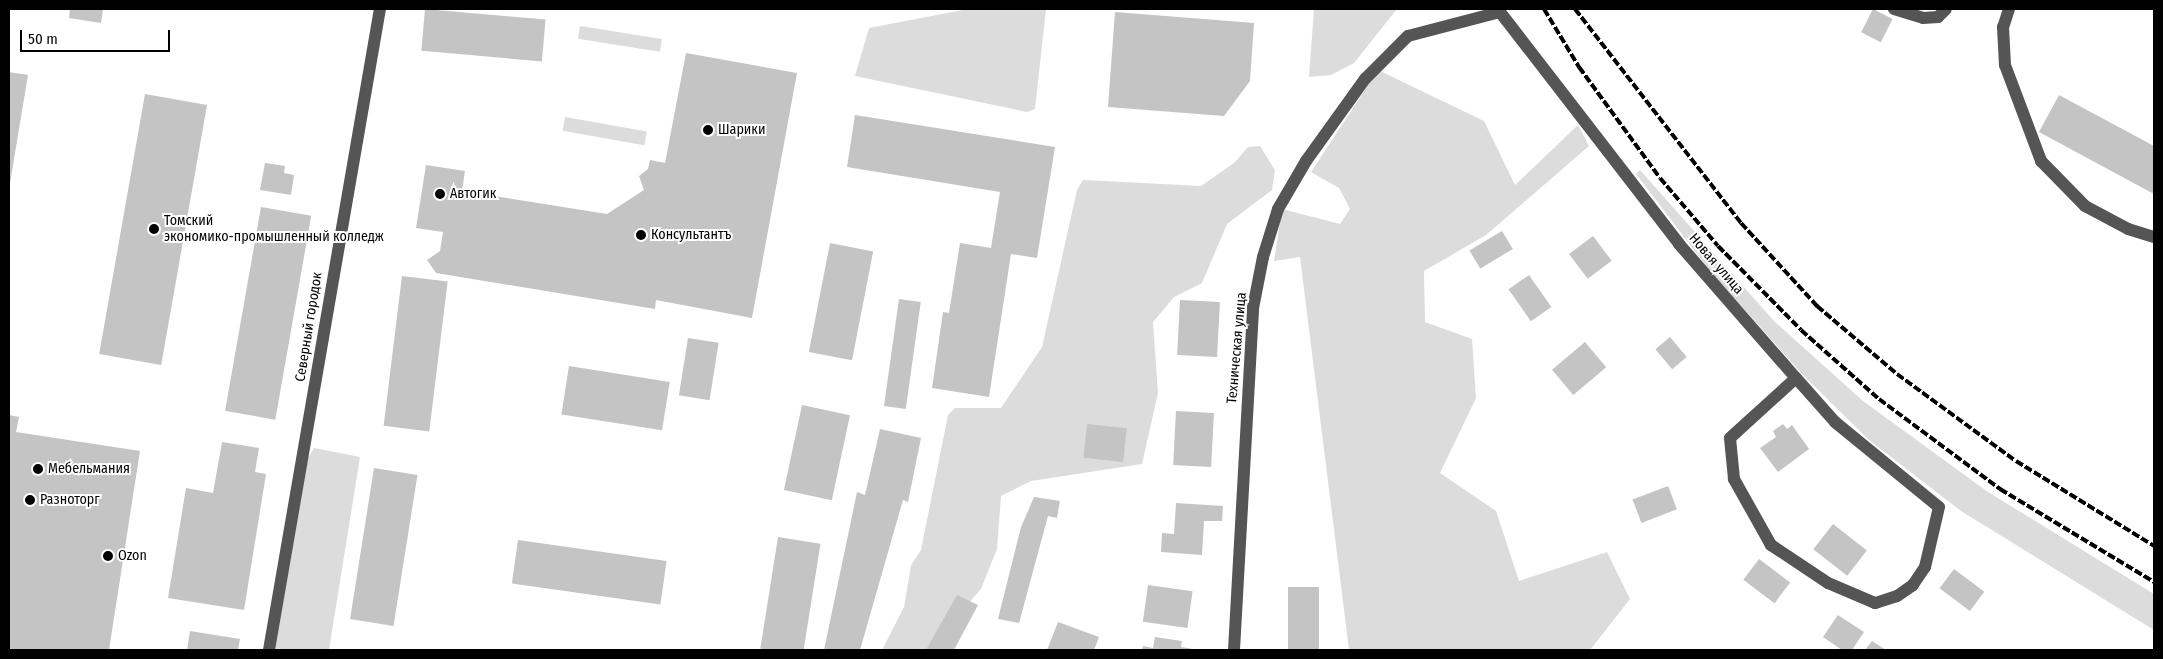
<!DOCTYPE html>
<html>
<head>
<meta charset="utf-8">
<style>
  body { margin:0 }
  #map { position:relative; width:2163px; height:659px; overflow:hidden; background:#fff; font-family:"Fira Sans Condensed",sans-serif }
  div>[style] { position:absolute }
  .green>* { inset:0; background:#dcdcdc; transform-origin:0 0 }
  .building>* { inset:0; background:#c4c4c4; transform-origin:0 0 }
  .minor>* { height:12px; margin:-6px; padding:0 6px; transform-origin:6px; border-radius:6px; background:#555 }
  .rail>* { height:4px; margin-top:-2px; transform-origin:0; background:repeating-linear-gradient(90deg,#000 0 8px,transparent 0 10.5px) }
  .dots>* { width:14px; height:14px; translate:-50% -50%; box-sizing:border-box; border:2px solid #fff; border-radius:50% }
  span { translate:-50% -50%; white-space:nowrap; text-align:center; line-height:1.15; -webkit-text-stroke:4px #fff; paint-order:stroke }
  .poi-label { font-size:14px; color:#000 }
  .left { translate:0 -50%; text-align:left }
  .street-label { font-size:14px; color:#000 }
  .frame { position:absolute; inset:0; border:10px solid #000; pointer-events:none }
  .scale { position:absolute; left:20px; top:30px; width:150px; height:22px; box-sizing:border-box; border:2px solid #000; border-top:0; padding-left:6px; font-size:15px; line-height:18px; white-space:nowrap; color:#000; -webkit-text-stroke:4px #fff; paint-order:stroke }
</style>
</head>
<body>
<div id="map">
  <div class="green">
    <i style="clip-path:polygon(968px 9px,1046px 9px,1035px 109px,1027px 112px,855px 76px,869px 28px)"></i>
    <i style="clip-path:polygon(1314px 9px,1397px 9px,1354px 63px,1331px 75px,1309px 77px)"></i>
    <i style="left:580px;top:26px;width:83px;height:13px;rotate:9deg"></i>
    <i style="clip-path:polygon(1378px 70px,1484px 121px,1515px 185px,1578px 125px,1589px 146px,1486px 235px,1424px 271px,1425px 322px,1472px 339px,1476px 398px,1440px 473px,1496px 511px,1519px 581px,1607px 552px,1630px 599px,1590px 650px,1349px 650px,1300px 257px,1274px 261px,1282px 209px,1340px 224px,1350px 209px,1339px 188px,1311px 172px)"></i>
    <i style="left:565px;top:117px;width:83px;height:14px;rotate:10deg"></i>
    <i style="clip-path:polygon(1260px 146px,1275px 170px,1272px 190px,1227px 224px,1202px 283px,1174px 297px,1153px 322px,1158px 393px,1142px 464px,1031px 481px,1001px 496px,997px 549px,981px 589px,927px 650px,882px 650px,904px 607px,911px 565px,921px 550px,948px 415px,955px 408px,1001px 408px,1042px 347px,1077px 190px,1083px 180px,1201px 186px,1234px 163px,1248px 147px)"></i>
    <i style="clip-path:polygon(1640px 170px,1774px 321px,1863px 401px,1988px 492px,2154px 594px,2154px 630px,1961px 511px,1869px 440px,1802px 374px,1711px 272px,1636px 174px)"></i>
    <i style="clip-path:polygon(314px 448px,360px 457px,329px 650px,275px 650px,308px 458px)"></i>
  </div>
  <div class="building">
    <i style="clip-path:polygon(70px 9px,103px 9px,101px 23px,69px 18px)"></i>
    <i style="left:425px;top:9px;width:121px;height:42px;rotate:5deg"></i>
    <i style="left:1873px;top:9px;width:22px;height:26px;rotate:27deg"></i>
    <i style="clip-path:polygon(1115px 12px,1254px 23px,1250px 81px,1224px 116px,1108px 107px)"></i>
    <i style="clip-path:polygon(686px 53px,797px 73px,752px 318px,656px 300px,655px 309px,436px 273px,427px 260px,440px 251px,443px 232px,416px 228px,426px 165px,465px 171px,462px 191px,607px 214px,644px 190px,639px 176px,648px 169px,650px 160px,665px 163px)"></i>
    <i style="clip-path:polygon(9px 72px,28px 75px,10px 183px,9px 183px)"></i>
    <i style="left:145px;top:94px;width:63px;height:264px;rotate:10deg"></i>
    <i style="clip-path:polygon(2059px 95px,2154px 146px,2154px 194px,2039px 132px)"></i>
    <i style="clip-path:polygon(855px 115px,1055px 147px,1037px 258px,1011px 254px,989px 397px,932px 388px,943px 312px,949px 313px,960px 243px,991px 248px,1000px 192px,847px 167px)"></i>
    <i style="clip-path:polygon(265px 163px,285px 166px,284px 173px,294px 175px,291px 195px,260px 190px)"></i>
    <i style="left:261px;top:207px;width:51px;height:207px;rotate:10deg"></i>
    <i style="left:1502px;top:231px;width:21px;height:38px;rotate:59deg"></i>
    <i style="left:1593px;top:236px;width:31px;height:30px;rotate:53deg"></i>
    <i style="left:830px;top:243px;width:44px;height:111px;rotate:11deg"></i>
    <i style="left:1529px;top:275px;width:39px;height:25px;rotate:55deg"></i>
    <i style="left:402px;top:276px;width:46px;height:151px;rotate:7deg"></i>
    <i style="left:899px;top:299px;width:22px;height:108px;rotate:8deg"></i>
    <i style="left:1180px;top:300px;width:40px;height:55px;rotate:3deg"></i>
    <i style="left:1670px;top:337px;width:26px;height:19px;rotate:50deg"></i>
    <i style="left:688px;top:338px;width:31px;height:58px;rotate:9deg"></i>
    <i style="left:1585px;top:342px;width:33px;height:43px;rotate:50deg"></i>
    <i style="left:569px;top:366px;width:102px;height:49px;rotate:9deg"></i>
    <i style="left:802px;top:405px;width:49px;height:87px;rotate:12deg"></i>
    <i style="left:1176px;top:411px;width:38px;height:54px;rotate:3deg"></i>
    <i style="clip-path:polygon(9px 415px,19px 417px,16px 432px,140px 451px,109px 650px,9px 650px)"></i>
    <i style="left:1087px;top:424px;width:40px;height:34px;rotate:6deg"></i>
    <i style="clip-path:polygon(1783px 424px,1787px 429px,1792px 425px,1809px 449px,1778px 472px,1760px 448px,1776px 437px,1773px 431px)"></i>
    <i style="clip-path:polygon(880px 429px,921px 438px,908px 502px,903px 500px,860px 650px,824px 650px,857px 492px,865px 495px)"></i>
    <i style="clip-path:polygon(222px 442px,259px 448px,255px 472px,266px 474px,244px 610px,168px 598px,186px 488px,213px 493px)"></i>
    <i style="left:374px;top:468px;width:44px;height:153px;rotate:9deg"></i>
    <i style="left:1668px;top:486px;width:25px;height:38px;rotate:69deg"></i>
    <i style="clip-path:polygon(1034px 497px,1060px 501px,1057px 518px,1048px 516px,1019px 623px,998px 619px,1021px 527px)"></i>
    <i style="clip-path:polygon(1176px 503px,1223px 506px,1222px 521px,1204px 521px,1202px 555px,1161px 552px,1162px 533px,1174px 534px)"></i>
    <i style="left:1833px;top:524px;width:43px;height:32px;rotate:38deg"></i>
    <i style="left:778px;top:537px;width:43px;height:113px;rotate:9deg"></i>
    <i style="left:518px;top:540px;width:150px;height:44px;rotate:8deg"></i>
    <i style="left:1759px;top:559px;width:39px;height:26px;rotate:37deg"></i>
    <i style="left:1954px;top:569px;width:38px;height:24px;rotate:37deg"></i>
    <i style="left:1148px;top:585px;width:45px;height:37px;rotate:8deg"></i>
    <i style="left:1288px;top:587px;width:31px;height:63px"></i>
    <i style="clip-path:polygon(957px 595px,978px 605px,954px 650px,926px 650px)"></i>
    <i style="clip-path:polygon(1838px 615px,1864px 632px,1852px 650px,1842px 650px,1823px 637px)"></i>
    <i style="clip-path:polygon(1058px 622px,1099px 637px,1094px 650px,1047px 650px)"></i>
    <i style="clip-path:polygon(190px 631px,240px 639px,238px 650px,187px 650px)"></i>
    <i style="clip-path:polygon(1155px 637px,1182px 641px,1181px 647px,1199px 650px,1142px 650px,1143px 646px,1153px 648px)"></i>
    <i style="clip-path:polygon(1872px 641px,1886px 650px,1865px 650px)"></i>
  </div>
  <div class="minor">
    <i style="left:1894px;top:9px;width:30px;rotate:17deg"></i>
    <i style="left:1923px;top:18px;width:15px;rotate:-4deg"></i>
    <i style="left:1938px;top:17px;width:11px;rotate:-45deg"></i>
    <i style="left:2009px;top:9px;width:19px;rotate:108deg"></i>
    <i style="left:2003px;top:27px;width:38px;rotate:87deg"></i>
    <i style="left:2005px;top:65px;width:103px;rotate:69.4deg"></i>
    <i style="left:2041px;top:161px;width:63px;rotate:45.6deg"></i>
    <i style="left:2085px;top:206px;width:49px;rotate:28.1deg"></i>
    <i style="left:2128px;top:229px;width:27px;rotate:17deg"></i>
    <i style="left:269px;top:650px;width:651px;rotate:-80.18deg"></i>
    <i style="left:1234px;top:650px;width:343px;rotate:-86.8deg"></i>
    <i style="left:1253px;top:308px;width:52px;rotate:-78.9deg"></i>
    <i style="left:1263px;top:257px;width:50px;rotate:-72.6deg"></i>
    <i style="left:1278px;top:209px;width:56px;rotate:-59.7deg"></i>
    <i style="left:1306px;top:161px;width:101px;rotate:-54.3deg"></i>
    <i style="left:1365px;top:79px;width:61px;rotate:-45deg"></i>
    <i style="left:1408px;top:36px;width:95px;rotate:-14.6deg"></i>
    <i style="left:1500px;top:12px;width:293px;rotate:52.3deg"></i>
    <i style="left:1679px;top:244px;width:178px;rotate:48.9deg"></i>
    <i style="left:1796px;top:378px;width:59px;rotate:48.4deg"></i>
    <i style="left:1835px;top:422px;width:134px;rotate:39.3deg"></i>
    <i style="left:1939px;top:507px;width:62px;rotate:103.1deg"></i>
    <i style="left:1925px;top:567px;width:22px;rotate:124deg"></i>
    <i style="left:1913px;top:585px;width:19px;rotate:145deg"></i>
    <i style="left:1897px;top:596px;width:23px;rotate:162deg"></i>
    <i style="left:1875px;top:603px;width:51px;rotate:-156.9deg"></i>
    <i style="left:1828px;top:583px;width:69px;rotate:-146.3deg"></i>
    <i style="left:1771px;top:545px;width:76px;rotate:-119.3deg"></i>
    <i style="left:1734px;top:479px;width:41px;rotate:-95.6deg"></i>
    <i style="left:1730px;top:438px;width:89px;rotate:-42.3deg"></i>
  </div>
  <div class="rail">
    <i style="left:1544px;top:9px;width:68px;rotate:58.9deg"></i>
    <i style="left:1579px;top:67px;width:137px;rotate:53.9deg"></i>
    <i style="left:1660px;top:178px;width:89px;rotate:49.5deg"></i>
    <i style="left:1718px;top:246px;width:118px;rotate:45.3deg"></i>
    <i style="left:1801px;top:330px;width:104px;rotate:41.5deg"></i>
    <i style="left:1879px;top:399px;width:151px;rotate:36.6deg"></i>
    <i style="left:2000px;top:489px;width:180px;rotate:31.1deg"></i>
    <i style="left:1575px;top:9px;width:271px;rotate:52.2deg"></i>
    <i style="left:1741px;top:223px;width:113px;rotate:47.5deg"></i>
    <i style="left:1817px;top:306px;width:105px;rotate:40.4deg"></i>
    <i style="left:1897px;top:374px;width:147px;rotate:36.2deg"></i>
    <i style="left:2016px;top:461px;width:162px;rotate:31.6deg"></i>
  </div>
  <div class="dots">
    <i style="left:708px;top:130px;background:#000"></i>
    <i style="left:440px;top:194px;background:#000"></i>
    <i style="left:154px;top:229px;background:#000"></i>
    <i style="left:641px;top:235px;background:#000"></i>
    <i style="left:38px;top:469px;background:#000"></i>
    <i style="left:30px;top:500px;background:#000"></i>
    <i style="left:108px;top:556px;background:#000"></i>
  </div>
  <div class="poi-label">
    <span class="left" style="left:718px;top:130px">Шарики</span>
    <span class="left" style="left:450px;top:194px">Автогик</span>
    <span class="left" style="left:164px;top:229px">Томский<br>экономико-промышленный колледж</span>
    <span class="left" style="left:651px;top:235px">Консультантъ</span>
    <span class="left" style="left:48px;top:469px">Мебельмания</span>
    <span class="left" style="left:40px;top:500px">Разноторг</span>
    <span class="left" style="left:118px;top:556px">Ozon</span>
  </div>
  <div class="street-label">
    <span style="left:1716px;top:264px;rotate:49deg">Новая улица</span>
    <span style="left:309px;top:327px;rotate:-81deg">Северный городок</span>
    <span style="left:1237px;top:348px;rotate:-85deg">Техническая улица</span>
  </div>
  <div class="frame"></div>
  <div class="scale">50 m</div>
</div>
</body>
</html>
